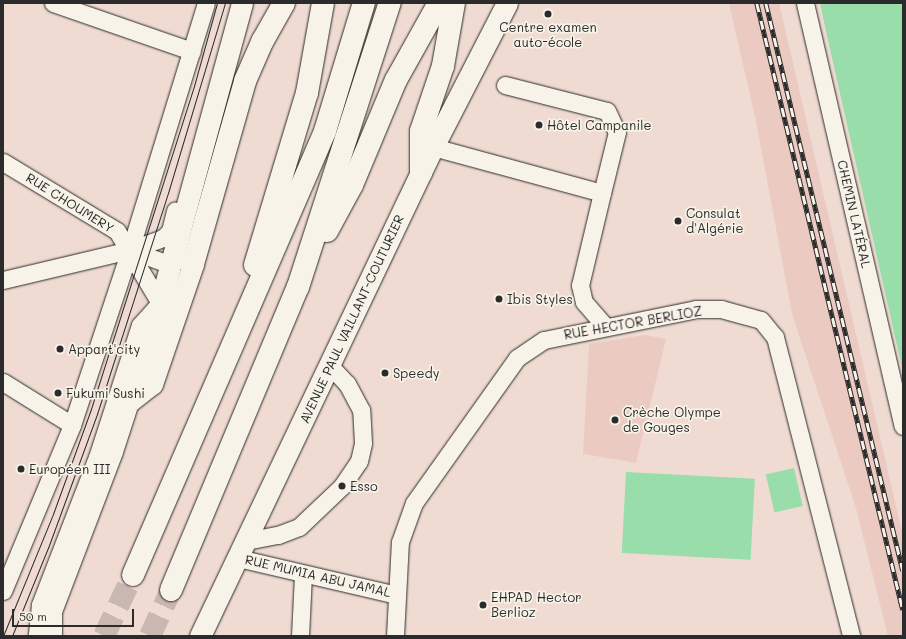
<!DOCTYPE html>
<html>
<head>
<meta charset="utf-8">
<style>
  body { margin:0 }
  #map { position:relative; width:906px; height:639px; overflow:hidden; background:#f0dbd2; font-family:Mali,sans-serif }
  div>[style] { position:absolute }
  .built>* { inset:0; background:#ebcac2 }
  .green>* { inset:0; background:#98ddaa; transform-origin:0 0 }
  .highway-tunnel>* { height:22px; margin-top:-11px; transform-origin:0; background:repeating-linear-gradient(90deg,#c9b8b1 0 22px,transparent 0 33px) }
  .roads { filter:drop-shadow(0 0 1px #2b2b2b) drop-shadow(0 0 1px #2b2b2b) }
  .minor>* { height:17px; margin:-8.5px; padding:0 8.5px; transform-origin:8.5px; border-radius:8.5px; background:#f7f3e8 }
  .major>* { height:21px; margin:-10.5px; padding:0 10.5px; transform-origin:10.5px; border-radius:10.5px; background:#f7f3e8 }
  .highway>* { height:22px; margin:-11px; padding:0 11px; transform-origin:11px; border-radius:11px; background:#f7f3e8 }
  .tram>* { height:1px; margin:-0.5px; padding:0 0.5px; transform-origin:0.5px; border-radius:0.5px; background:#2b2b2b }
  .rail>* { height:4.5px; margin-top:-2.25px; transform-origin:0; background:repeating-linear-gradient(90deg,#f7f3e8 0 9px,#2b2b2b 0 18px); box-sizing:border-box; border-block:1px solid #2b2b2b }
  .dots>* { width:11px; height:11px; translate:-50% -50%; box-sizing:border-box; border:2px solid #f7f3e8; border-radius:50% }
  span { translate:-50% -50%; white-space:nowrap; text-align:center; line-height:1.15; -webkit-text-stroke:3.5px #f7f3e8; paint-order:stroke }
  .poi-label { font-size:13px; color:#2b2b2b }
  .left { translate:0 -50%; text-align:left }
  .street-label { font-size:13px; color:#2b2b2b }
  .frame { position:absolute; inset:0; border:4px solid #2b2b2b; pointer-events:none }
  .scale { position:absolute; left:12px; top:609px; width:122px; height:18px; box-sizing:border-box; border:2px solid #2b2b2b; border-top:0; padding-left:5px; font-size:12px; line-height:14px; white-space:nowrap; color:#2b2b2b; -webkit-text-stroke:3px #f7f3e8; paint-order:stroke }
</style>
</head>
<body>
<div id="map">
  <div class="built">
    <i style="clip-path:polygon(729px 3px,779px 3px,903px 536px,903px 636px,888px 636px,856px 508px,792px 314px,756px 121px)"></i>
    <i style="clip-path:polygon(645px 335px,666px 339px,636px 463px,583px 454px,589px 344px)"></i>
  </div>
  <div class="green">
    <i style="clip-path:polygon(820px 3px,903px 3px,903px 372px,827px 36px)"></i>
    <i style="left:794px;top:468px;width:39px;height:29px;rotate:77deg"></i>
    <i style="left:626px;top:472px;width:129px;height:81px;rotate:3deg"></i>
  </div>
  <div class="highway-tunnel">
    <i style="left:104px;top:636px;width:68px;rotate:-64.6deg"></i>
    <i style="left:150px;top:636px;width:51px;rotate:-65.5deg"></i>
  </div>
  <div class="roads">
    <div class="minor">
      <i style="left:53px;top:3px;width:147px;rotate:19.1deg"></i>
      <i style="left:805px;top:3px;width:434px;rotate:77deg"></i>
      <i style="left:505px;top:85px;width:105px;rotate:14.3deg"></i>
      <i style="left:607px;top:111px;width:23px;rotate:65deg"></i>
      <i style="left:617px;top:132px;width:63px;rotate:103.8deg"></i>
      <i style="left:433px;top:147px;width:175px;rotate:15.2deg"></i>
      <i style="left:602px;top:193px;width:95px;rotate:103.4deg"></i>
      <i style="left:580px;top:285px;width:17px;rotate:77deg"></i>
      <i style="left:584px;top:302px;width:33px;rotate:49deg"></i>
      <i style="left:3px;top:162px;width:133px;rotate:31.2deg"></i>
      <i style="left:117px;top:231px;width:84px;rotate:59.2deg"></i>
      <i style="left:160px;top:303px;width:30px;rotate:132deg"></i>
      <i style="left:140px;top:325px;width:139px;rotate:108deg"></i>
      <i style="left:97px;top:457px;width:159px;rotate:111.1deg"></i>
      <i style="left:40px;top:605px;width:31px;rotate:96deg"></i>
      <i style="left:130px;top:250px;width:35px;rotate:20deg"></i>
      <i style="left:163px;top:262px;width:20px;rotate:-6deg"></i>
      <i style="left:3px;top:280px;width:130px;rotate:-13.3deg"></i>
      <i style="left:130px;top:250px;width:35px;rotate:-20deg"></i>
      <i style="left:163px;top:238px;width:10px;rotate:-45deg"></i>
      <i style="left:170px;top:231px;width:21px;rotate:-76deg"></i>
      <i style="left:3px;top:382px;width:81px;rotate:31.9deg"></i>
      <i style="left:246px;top:541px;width:33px;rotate:-11deg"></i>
      <i style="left:278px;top:535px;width:22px;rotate:-21deg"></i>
      <i style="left:299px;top:527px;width:59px;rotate:-43.6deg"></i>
      <i style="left:342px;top:486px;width:30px;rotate:-56deg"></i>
      <i style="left:359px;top:461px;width:18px;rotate:-77deg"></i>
      <i style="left:363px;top:443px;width:33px;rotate:-93deg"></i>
      <i style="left:361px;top:410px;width:30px;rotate:-118deg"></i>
      <i style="left:347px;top:384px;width:25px;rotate:-133deg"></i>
      <i style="left:238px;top:558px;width:163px;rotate:13.1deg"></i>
      <i style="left:3px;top:591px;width:180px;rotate:-67.4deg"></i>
      <i style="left:72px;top:425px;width:184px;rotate:-71.7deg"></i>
      <i style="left:130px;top:250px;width:258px;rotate:-72.9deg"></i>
      <i style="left:300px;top:636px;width:62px;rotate:-87.2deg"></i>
      <i style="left:395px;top:636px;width:94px;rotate:-87deg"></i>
      <i style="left:400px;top:542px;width:41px;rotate:-70.3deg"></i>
      <i style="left:414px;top:503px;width:178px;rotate:-54.6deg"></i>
      <i style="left:517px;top:358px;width:32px;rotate:-34deg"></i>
      <i style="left:544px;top:340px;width:155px;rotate:-11.5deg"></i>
      <i style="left:696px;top:309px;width:25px"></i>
      <i style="left:721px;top:309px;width:41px;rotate:15.4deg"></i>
      <i style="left:761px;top:320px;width:22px;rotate:51deg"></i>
      <i style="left:775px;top:337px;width:309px;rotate:75.7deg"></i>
    </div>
    <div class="major">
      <i style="left:130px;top:401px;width:28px;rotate:-38deg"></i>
      <i style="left:152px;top:384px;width:127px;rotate:-71.1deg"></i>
      <i style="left:51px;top:636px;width:25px;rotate:-90deg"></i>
      <i style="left:51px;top:611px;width:171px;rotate:-69.1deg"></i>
      <i style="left:112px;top:451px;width:156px;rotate:-72deg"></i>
      <i style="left:160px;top:303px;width:311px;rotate:-74.7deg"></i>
      <i style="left:200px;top:636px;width:542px;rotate:-64.52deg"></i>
      <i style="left:433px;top:147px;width:162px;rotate:-62.8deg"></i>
    </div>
    <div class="highway">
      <i style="left:421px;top:173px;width:42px;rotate:-90deg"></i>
      <i style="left:421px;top:131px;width:69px;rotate:-71.3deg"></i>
      <i style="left:443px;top:66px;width:64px;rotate:-80.1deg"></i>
      <i style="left:327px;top:231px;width:52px;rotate:-61.5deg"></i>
      <i style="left:352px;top:185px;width:114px;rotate:-67.3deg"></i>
      <i style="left:396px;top:80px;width:88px;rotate:-60.8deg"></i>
      <i style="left:193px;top:264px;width:190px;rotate:-74.1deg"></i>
      <i style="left:245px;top:81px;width:43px;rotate:-66.4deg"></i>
      <i style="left:262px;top:42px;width:45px;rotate:-60.6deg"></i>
      <i style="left:255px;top:265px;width:180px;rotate:-73.2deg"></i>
      <i style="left:307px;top:93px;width:91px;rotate:-79.9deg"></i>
      <i style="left:133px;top:575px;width:484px;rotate:-66.6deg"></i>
      <i style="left:325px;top:131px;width:134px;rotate:-73.1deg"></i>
      <i style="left:171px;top:590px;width:329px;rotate:-67.3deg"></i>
      <i style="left:298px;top:287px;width:299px;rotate:-72.1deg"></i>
    </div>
  </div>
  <div class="tram">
    <i style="left:3px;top:636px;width:132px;rotate:-67.7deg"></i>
    <i style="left:53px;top:514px;width:109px;rotate:-70.1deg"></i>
    <i style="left:90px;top:412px;width:342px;rotate:-72.3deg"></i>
    <i style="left:194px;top:86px;width:86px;rotate:-74.5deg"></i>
    <i style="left:12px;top:636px;width:95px;rotate:-67.8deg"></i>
    <i style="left:48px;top:548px;width:143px;rotate:-69.9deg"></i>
    <i style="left:97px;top:414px;width:232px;rotate:-72.2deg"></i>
    <i style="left:168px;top:193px;width:198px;rotate:-73.3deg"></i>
  </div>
  <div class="rail">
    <i style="left:757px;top:3px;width:624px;rotate:76.48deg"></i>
    <i style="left:766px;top:3px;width:584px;rotate:76.44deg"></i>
  </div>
  <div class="dots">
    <i style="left:548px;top:14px;background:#2b2b2b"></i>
    <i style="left:539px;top:125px;background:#2b2b2b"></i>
    <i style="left:678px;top:221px;background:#2b2b2b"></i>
    <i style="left:499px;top:299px;background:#2b2b2b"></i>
    <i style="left:60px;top:349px;background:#2b2b2b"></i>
    <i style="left:385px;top:373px;background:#2b2b2b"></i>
    <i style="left:58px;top:393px;background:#2b2b2b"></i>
    <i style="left:615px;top:420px;background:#2b2b2b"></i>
    <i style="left:21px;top:469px;background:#2b2b2b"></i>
    <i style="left:342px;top:486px;background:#2b2b2b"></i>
    <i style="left:483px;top:605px;background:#2b2b2b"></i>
  </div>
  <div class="poi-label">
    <span style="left:548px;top:35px">Centre examen<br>auto-école</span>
    <span class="left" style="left:547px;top:125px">Hôtel Campanile</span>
    <span class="left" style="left:686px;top:221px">Consulat<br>d'Algérie</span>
    <span class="left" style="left:507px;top:299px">Ibis Styles</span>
    <span class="left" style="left:68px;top:349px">Appart'city</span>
    <span class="left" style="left:393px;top:373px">Speedy</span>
    <span class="left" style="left:66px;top:393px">Fukumi Sushi</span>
    <span class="left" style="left:623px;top:420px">Crèche Olympe<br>de Gouges</span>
    <span class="left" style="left:29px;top:469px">Européen III</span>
    <span class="left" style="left:350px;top:486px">Esso</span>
    <span class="left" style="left:491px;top:605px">EHPAD Hector<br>Berlioz</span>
  </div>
  <div class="street-label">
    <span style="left:70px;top:203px;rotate:32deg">RUE CHOUMERY</span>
    <span style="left:854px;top:214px;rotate:77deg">CHEMIN LATÉRAL</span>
    <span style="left:352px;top:319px;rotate:-65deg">AVENUE PAUL VAILLANT-COUTURIER</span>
    <span style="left:633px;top:323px;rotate:-10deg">RUE HECTOR BERLIOZ</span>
    <span style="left:318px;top:576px;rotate:13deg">RUE MUMIA ABU JAMAL</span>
  </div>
  <div class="frame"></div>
  <div class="scale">50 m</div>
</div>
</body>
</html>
